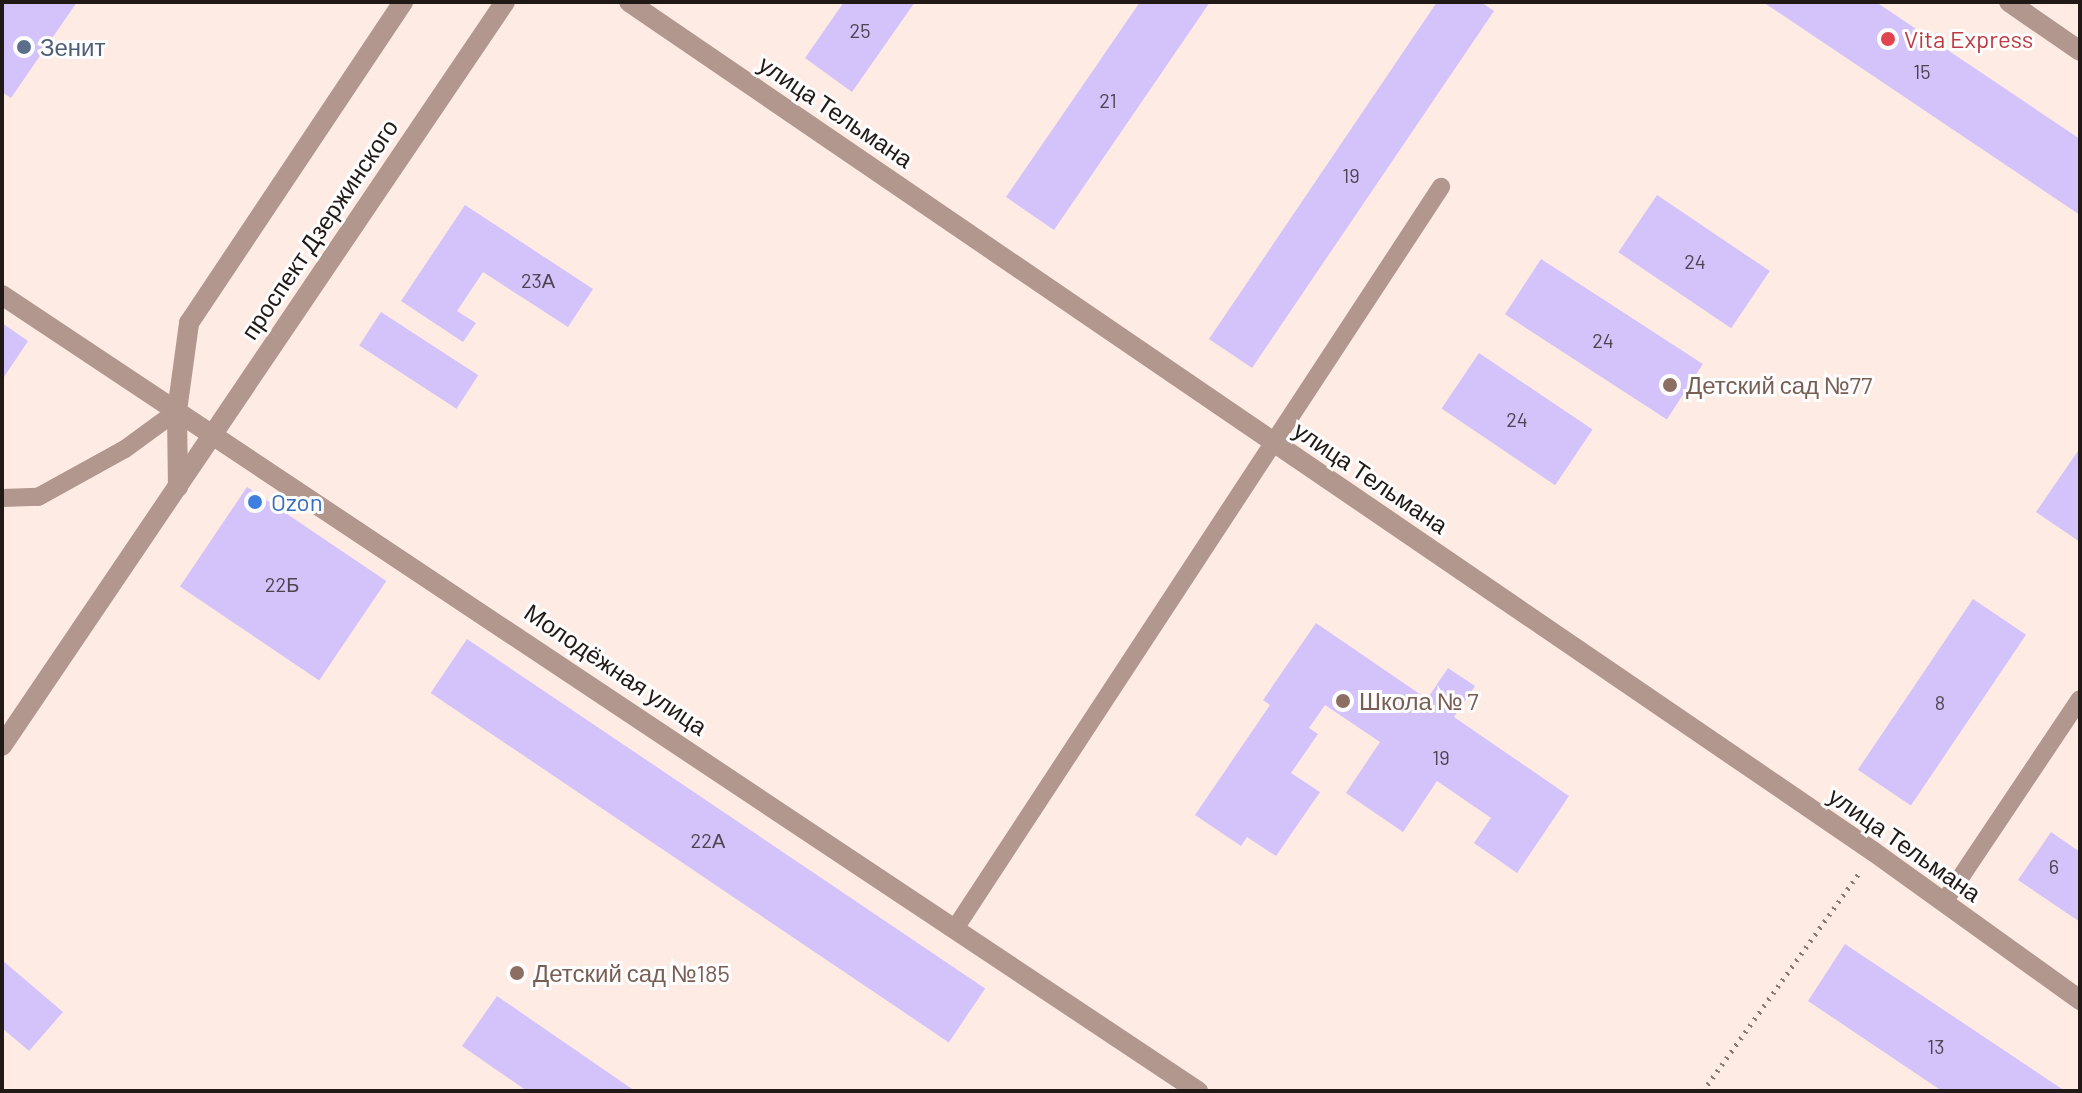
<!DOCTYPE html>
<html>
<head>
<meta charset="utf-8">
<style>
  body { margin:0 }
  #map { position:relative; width:2082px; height:1093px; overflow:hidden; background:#feebe4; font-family:Barlow,sans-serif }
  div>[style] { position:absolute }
  .building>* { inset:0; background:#d3c3fa; transform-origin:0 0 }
  .path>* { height:5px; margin-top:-2.5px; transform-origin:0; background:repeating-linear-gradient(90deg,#887b76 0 2px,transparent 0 8px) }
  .service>* { height:18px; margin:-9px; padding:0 9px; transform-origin:9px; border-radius:9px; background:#b1978d }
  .minor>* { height:20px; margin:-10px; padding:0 10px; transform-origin:10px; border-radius:10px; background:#b1978d }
  .tertiary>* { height:20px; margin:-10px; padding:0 10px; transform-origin:10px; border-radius:10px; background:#b1978d }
  .dots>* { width:22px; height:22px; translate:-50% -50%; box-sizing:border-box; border:4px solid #fdfdfd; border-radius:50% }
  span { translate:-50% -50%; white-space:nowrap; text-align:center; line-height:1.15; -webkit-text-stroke:6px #fdfdfd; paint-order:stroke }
  .number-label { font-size:20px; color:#4e444f }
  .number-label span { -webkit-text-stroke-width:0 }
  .health-label { font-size:24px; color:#be3a42 }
  .left { translate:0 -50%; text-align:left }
  .service-label { font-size:24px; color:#4e5e75 }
  .street-label { font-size:24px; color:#211916 }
  .education-label { font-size:24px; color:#785e54 }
  .shop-label { font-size:24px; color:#366cbe }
  .frame { position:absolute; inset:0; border:4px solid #211916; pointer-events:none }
</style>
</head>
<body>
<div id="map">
  <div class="building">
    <i style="clip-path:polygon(2px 2px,77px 2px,11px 98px,2px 92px)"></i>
    <i style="clip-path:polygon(844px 2px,915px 2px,852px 92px,805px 58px)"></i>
    <i style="clip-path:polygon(1140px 2px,1210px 2px,1054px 230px,1006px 197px)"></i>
    <i style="clip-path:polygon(1437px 2px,1481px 2px,1494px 11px,1252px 368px,1209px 339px)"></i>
    <i style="clip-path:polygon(1763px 2px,1876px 2px,2080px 139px,2080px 215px)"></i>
    <i style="left:1657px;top:195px;width:136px;height:69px;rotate:34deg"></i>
    <i style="clip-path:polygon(465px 205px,593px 289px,568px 327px,483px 272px,457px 311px,476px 323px,463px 342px,401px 301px)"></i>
    <i style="left:1541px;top:259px;width:193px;height:66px;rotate:33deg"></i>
    <i style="left:381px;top:312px;width:116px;height:40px;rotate:33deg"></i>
    <i style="clip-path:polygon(2px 323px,28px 341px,2px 380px)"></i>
    <i style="left:1479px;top:353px;width:137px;height:67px;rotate:34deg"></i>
    <i style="clip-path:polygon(2080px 448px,2080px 542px,2036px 512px)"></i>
    <i style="left:247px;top:487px;width:168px;height:120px;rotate:34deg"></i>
    <i style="left:1973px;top:599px;width:64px;height:206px;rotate:34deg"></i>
    <i style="clip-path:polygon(1316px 623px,1427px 699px,1448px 668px,1475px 686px,1454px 717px,1569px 796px,1517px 873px,1474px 843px,1491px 818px,1437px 781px,1403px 832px,1346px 793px,1380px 742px,1325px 705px,1309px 728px,1318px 734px,1291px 773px,1320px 792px,1276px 856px,1247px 837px,1241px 846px,1195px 815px,1270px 705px,1263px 700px)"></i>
    <i style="left:467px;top:639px;width:625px;height:65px;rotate:34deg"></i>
    <i style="clip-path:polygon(2051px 832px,2080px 852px,2080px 922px,2018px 880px)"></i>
    <i style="clip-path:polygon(1845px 944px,2065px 1091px,1942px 1091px,1808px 1001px)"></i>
    <i style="clip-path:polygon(2px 960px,63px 1012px,29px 1051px,2px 1028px)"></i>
    <i style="clip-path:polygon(497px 996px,635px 1091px,527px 1091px,462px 1046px)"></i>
  </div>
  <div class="path">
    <i style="left:1703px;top:1091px;width:268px;rotate:-54.4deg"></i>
  </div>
  <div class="service">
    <i style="left:2px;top:498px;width:36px;rotate:-2deg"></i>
    <i style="left:38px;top:497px;width:99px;rotate:-28.9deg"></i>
    <i style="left:125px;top:449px;width:64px;rotate:-36.2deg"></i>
    <i style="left:1944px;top:902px;width:244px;rotate:-56.2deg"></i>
    <i style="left:956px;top:927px;width:885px;rotate:-56.76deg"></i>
  </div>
  <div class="minor">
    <i style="left:629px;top:2px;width:1507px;rotate:34.32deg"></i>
    <i style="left:1874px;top:852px;width:254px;rotate:35.7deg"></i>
    <i style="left:2px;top:295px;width:1437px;rotate:33.65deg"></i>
    <i style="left:178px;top:487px;width:76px;rotate:-90.8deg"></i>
    <i style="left:177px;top:411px;width:89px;rotate:-82.2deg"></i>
    <i style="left:189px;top:323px;width:386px;rotate:-56.3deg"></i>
    <i style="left:2px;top:746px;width:898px;rotate:-55.94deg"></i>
  </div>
  <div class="tertiary">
    <i style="left:2009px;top:2px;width:86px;rotate:34.6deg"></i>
  </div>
  <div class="dots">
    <i style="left:1888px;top:39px;background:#e0444e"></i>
    <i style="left:24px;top:47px;background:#5c6f8a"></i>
    <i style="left:1670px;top:385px;background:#8d6e63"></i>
    <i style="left:255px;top:502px;background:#3f7fe0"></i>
    <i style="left:1343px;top:701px;background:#8d6e63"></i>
    <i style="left:517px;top:973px;background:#8d6e63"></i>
  </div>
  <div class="number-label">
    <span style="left:860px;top:30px">25</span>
    <span style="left:1922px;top:71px">15</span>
    <span style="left:1108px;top:100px">21</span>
    <span style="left:1351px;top:175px">19</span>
    <span style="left:1695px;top:261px">24</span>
    <span style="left:538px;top:280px">23А</span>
    <span style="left:1603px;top:340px">24</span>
    <span style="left:1517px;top:419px">24</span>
    <span style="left:282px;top:584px">22Б</span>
    <span style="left:1940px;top:702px">8</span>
    <span style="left:1441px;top:757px">19</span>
    <span style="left:708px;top:840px">22А</span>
    <span style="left:2054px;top:866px">6</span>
    <span style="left:1936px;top:1046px">13</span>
  </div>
  <div class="health-label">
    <span class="left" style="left:1904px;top:39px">Vita Express</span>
  </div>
  <div class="service-label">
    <span class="left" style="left:40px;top:47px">Зенит</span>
  </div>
  <div class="street-label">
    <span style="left:836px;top:111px;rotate:34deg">улица Тельмана</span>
    <span style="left:319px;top:229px;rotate:-56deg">проспект Дзержинского</span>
    <span style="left:1371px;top:477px;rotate:34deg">улица Тельмана</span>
    <span style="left:616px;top:669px;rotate:34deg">Молодёжная улица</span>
    <span style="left:1905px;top:844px;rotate:35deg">улица Тельмана</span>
  </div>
  <div class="education-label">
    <span class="left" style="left:1686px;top:385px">Детский сад №77</span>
    <span class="left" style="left:1359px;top:701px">Школа № 7</span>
    <span class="left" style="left:533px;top:973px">Детский сад №185</span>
  </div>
  <div class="shop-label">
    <span class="left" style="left:271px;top:502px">Ozon</span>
  </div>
  <div class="frame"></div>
</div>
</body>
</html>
